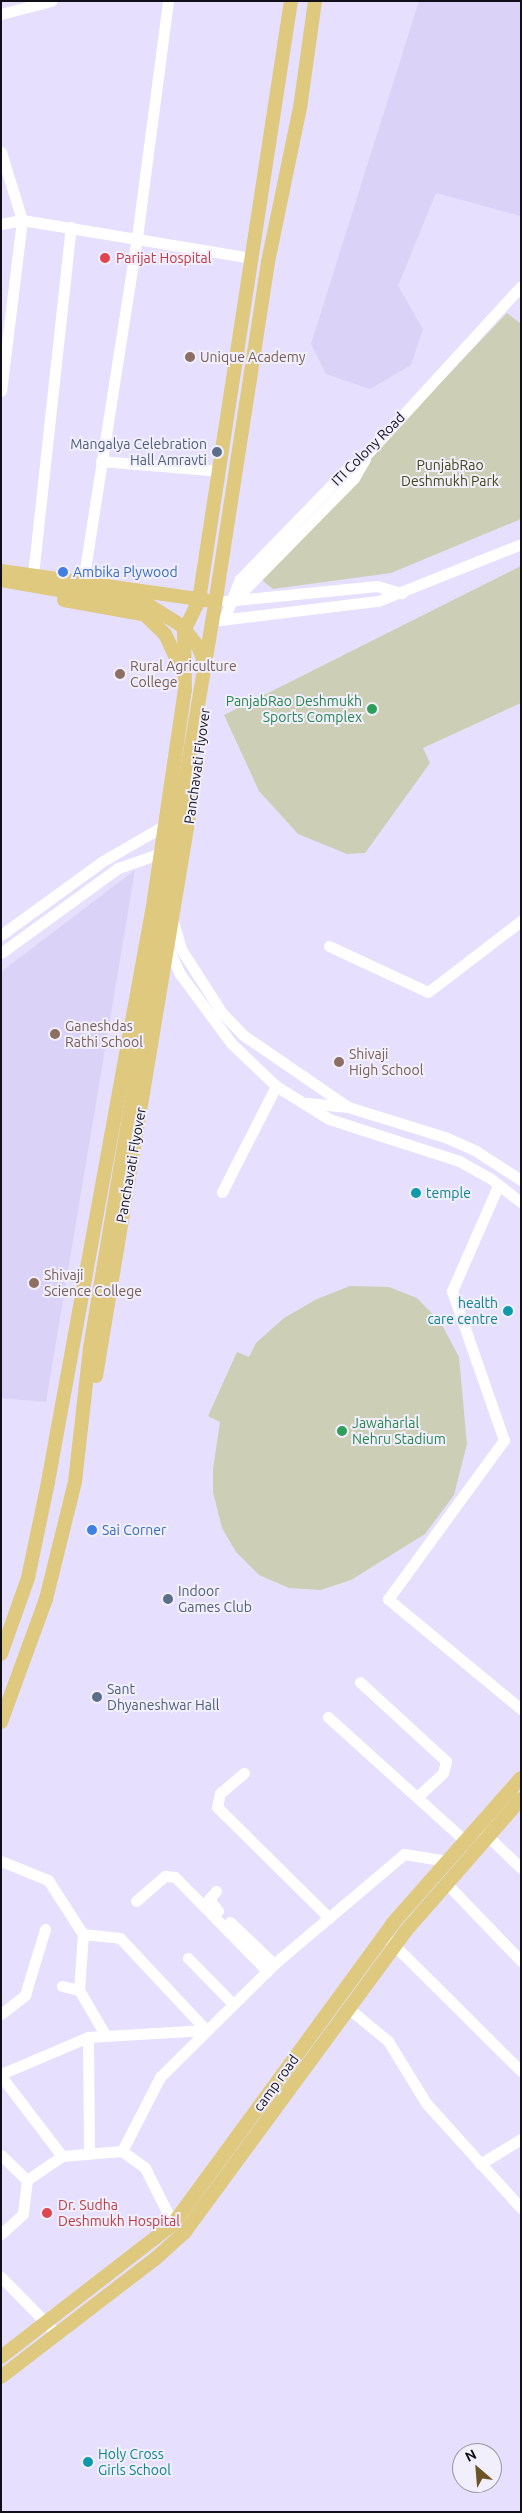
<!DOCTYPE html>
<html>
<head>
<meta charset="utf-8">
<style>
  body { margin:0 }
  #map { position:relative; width:522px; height:2513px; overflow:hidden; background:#e6dffe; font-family:Ubuntu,sans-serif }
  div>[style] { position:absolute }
  .built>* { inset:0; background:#dbd2f7 }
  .green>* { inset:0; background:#cccfb6 }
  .minor>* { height:11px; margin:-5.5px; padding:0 5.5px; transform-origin:5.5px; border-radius:5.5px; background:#fff }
  .major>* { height:14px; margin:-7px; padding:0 7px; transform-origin:7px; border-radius:7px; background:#dec97f }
  .dots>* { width:14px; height:14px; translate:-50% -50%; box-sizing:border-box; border:2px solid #f2effc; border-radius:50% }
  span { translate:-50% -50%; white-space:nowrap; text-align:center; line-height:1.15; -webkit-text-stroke:4px #f2effc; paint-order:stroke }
  .health-label { font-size:14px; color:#be3a42 }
  .left { translate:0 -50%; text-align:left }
  .education-label { font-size:14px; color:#785e54 }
  .service-label { font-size:14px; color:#4e5e75 }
  .right { translate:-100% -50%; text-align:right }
  .street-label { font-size:14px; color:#100e18 }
  .park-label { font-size:14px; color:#424612 }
  .shop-label { font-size:14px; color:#366cbe }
  .leisure-label { font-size:14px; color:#27864d }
  .culture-label { font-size:14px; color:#0d838f }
  .frame { position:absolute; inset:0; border:2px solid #100e18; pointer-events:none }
  .north { position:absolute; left:452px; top:2443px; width:50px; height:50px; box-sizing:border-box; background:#f2effc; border:1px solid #9895a1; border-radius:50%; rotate:333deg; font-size:14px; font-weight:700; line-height:20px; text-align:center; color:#100e18 }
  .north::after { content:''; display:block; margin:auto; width:18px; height:22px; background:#6d5425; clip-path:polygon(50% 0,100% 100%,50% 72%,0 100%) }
</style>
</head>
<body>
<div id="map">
  <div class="built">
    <i style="clip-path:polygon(419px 1px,521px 1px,521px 216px,436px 193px,398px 286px,423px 329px,411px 365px,370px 389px,326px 374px,311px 344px)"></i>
    <i style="clip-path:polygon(135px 870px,46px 1402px,1px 1398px,1px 972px)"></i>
  </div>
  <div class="green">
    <i style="clip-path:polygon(507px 313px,521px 324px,521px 519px,391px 573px,273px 589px,263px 581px,262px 570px)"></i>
    <i style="clip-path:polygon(521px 566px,521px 703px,423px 748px,430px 763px,365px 853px,347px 854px,298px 834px,259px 791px,224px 715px)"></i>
    <i style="clip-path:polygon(350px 1286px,389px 1287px,417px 1298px,441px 1323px,459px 1357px,467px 1444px,454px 1495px,425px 1534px,351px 1580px,321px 1590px,289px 1588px,259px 1575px,236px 1552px,222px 1528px,213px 1492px,213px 1469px,220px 1422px,208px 1416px,237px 1352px,249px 1357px,256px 1343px,284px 1318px,317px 1299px)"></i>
  </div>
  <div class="minor">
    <i style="left:1px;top:14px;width:52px;rotate:-14.6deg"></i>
    <i style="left:1px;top:152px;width:71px;rotate:72.8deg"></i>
    <i style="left:22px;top:220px;width:172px;rotate:97deg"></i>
    <i style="left:1px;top:224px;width:21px;rotate:-11deg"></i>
    <i style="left:22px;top:220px;width:232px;rotate:9.4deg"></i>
    <i style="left:101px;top:461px;width:118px;rotate:4.8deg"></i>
    <i style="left:33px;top:575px;width:350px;rotate:-83.8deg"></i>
    <i style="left:83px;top:582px;width:349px;rotate:-81.1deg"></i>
    <i style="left:137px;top:237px;width:238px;rotate:-82.5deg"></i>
    <i style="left:235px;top:592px;width:8px;rotate:-7deg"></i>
    <i style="left:243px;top:591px;width:158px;rotate:-45.5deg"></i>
    <i style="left:354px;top:478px;width:22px;rotate:-60deg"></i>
    <i style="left:226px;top:601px;width:152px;rotate:-5.7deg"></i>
    <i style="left:377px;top:586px;width:26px;rotate:16deg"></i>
    <i style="left:225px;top:617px;width:41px;rotate:-68.5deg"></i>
    <i style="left:240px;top:579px;width:152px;rotate:-45.8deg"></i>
    <i style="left:346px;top:470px;width:28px;rotate:-38deg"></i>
    <i style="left:368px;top:453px;width:226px;rotate:-47.5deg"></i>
    <i style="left:220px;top:620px;width:159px;rotate:-6.9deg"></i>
    <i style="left:378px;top:601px;width:154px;rotate:-21.7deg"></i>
    <i style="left:173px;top:921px;width:29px;rotate:74deg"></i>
    <i style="left:181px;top:949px;width:76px;rotate:57.4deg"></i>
    <i style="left:222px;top:1013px;width:30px;rotate:46deg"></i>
    <i style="left:243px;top:1035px;width:127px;rotate:34.4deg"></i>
    <i style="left:1px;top:935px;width:126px;rotate:-36deg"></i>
    <i style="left:103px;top:861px;width:80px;rotate:-30.1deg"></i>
    <i style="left:167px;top:945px;width:32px;rotate:66deg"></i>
    <i style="left:180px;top:974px;width:86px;rotate:53.5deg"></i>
    <i style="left:231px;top:1043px;width:62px;rotate:43.7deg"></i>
    <i style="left:276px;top:1086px;width:62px;rotate:31.9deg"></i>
    <i style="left:329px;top:1119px;width:137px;rotate:17.9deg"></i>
    <i style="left:459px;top:1161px;width:35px;rotate:29deg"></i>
    <i style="left:490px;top:1178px;width:39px;rotate:38deg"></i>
    <i style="left:329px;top:946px;width:109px;rotate:24.9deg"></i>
    <i style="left:428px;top:992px;width:117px;rotate:-37.4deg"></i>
    <i style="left:1px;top:953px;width:145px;rotate:-36deg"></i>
    <i style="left:118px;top:868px;width:52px;rotate:-19.1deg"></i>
    <i style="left:308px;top:1103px;width:40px;rotate:5.7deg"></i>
    <i style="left:348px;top:1107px;width:102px;rotate:17.2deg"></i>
    <i style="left:445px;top:1137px;width:34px;rotate:24deg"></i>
    <i style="left:476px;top:1151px;width:54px;rotate:32.8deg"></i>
    <i style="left:498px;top:1186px;width:115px;rotate:113.7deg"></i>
    <i style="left:452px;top:1291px;width:158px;rotate:70.8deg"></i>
    <i style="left:504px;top:1440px;width:197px;rotate:126.1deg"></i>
    <i style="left:388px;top:1599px;width:173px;rotate:39.6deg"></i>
    <i style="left:222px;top:1192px;width:119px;rotate:-63deg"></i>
    <i style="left:360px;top:1682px;width:117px;rotate:42.6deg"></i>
    <i style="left:446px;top:1761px;width:12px;rotate:104deg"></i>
    <i style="left:443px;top:1773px;width:35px;rotate:137deg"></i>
    <i style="left:328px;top:1717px;width:185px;rotate:42.1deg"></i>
    <i style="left:244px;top:1773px;width:31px;rotate:140deg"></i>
    <i style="left:220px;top:1793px;width:14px;rotate:102deg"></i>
    <i style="left:217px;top:1807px;width:158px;rotate:44.7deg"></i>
    <i style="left:478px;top:1827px;width:59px;rotate:43.6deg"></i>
    <i style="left:1px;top:1861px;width:51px;rotate:22deg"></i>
    <i style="left:48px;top:1880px;width:64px;rotate:57.1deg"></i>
    <i style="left:83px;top:1934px;width:56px;rotate:94.1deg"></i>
    <i style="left:79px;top:1990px;width:53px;rotate:59.6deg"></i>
    <i style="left:447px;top:1884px;width:107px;rotate:46.1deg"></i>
    <i style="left:216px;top:1891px;width:11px;rotate:131deg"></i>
    <i style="left:209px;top:1899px;width:15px;rotate:53deg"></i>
    <i style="left:136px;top:1901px;width:38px;rotate:-41deg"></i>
    <i style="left:165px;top:1876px;width:10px;rotate:6deg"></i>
    <i style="left:175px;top:1877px;width:132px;rotate:45.6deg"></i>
    <i style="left:230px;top:1922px;width:61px;rotate:43.7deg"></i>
    <i style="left:83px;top:1934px;width:37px;rotate:6deg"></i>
    <i style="left:120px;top:1938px;width:126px;rotate:46.9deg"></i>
    <i style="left:384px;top:1935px;width:193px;rotate:44.8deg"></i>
    <i style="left:188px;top:1958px;width:64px;rotate:45.6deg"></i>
    <i style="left:62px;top:1986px;width:17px;rotate:13deg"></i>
    <i style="left:348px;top:2008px;width:52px;rotate:39.5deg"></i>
    <i style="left:388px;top:2041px;width:73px;rotate:58.5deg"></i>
    <i style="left:426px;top:2103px;width:142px;rotate:47.9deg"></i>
    <i style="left:1px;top:2014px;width:31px;rotate:-38deg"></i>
    <i style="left:25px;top:1995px;width:69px;rotate:-73.1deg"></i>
    <i style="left:88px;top:2037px;width:116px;rotate:89.5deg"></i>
    <i style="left:1px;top:2074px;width:95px;rotate:-23deg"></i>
    <i style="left:88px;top:2037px;width:118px;rotate:-3.4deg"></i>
    <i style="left:1px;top:2076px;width:101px;rotate:52.7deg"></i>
    <i style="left:122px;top:2151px;width:83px;rotate:-62.8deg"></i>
    <i style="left:160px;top:2077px;width:161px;rotate:-44.7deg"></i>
    <i style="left:274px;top:1964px;width:170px;rotate:-40.2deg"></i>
    <i style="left:404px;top:1854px;width:44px;rotate:9.2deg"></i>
    <i style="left:1px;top:2155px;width:36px;rotate:44deg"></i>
    <i style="left:27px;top:2180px;width:34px;rotate:97deg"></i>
    <i style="left:23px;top:2214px;width:30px;rotate:138deg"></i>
    <i style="left:480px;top:2164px;width:48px;rotate:-31.4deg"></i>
    <i style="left:27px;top:2180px;width:42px;rotate:-34.4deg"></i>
    <i style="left:62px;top:2156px;width:60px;rotate:-4.8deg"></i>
    <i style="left:122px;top:2151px;width:29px;rotate:36deg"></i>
    <i style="left:145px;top:2168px;width:63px;rotate:63.4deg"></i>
    <i style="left:1px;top:2277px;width:80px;rotate:45.5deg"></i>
  </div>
  <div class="major">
    <i style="left:1px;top:571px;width:207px;rotate:8.1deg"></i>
    <i style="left:1px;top:580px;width:151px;rotate:9.9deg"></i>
    <i style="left:150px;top:606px;width:38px;rotate:32deg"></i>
    <i style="left:182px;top:626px;width:28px;rotate:52deg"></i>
    <i style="left:199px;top:648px;width:15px;rotate:70deg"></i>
    <i style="left:64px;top:600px;width:78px;rotate:10.3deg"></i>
    <i style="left:144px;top:614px;width:29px;rotate:44deg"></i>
    <i style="left:165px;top:634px;width:35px;rotate:65deg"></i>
    <i style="left:96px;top:1376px;width:604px;rotate:-80.57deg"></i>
    <i style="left:1px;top:1654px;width:81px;rotate:-70.4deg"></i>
    <i style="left:28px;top:1578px;width:98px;rotate:-78.2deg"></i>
    <i style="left:48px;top:1482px;width:585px;rotate:-79.67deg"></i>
    <i style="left:153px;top:906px;width:219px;rotate:-81.6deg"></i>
    <i style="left:185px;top:689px;width:58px;rotate:-91deg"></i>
    <i style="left:184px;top:631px;width:34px;rotate:-64deg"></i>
    <i style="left:199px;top:600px;width:606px;rotate:-81.27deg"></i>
    <i style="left:1px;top:1722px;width:131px;rotate:-69.9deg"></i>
    <i style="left:46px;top:1599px;width:121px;rotate:-76.1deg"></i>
    <i style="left:75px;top:1482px;width:135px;rotate:-83.6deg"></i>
    <i style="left:90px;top:1348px;width:767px;rotate:-80.46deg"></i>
    <i style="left:217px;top:592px;width:334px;rotate:-81.2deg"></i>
    <i style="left:268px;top:262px;width:157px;rotate:-78.3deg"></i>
    <i style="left:300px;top:108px;width:108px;rotate:-82deg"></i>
    <i style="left:1px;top:2357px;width:217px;rotate:-37.7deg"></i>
    <i style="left:173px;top:2224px;width:373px;rotate:-53.8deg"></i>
    <i style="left:393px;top:1923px;width:193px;rotate:-48.6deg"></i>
    <i style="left:1px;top:2377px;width:194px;rotate:-37.5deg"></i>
    <i style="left:155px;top:2259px;width:39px;rotate:-42deg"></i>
    <i style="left:184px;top:2233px;width:372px;rotate:-53.7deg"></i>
    <i style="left:404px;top:1933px;width:178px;rotate:-48.9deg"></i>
  </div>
  <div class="dots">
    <i style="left:105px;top:258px;background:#e0444e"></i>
    <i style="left:190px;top:357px;background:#8d6e63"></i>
    <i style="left:217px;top:452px;background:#5c6f8a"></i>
    <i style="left:63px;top:572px;background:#3f7fe0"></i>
    <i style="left:120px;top:674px;background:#8d6e63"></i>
    <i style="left:372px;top:709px;background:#2e9e5b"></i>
    <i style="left:55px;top:1034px;background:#8d6e63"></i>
    <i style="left:339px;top:1062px;background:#8d6e63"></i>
    <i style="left:416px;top:1193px;background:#0f9aa8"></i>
    <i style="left:34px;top:1283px;background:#8d6e63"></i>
    <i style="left:508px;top:1311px;background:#0f9aa8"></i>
    <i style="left:342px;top:1431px;background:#2e9e5b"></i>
    <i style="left:92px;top:1530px;background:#3f7fe0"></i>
    <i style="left:168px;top:1599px;background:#5c6f8a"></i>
    <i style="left:97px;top:1697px;background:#5c6f8a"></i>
    <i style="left:47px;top:2213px;background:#e0444e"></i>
    <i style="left:88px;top:2462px;background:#0f9aa8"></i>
  </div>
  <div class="health-label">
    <span class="left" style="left:116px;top:258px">Parijat Hospital</span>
    <span class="left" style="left:58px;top:2213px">Dr. Sudha<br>Deshmukh Hospital</span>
  </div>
  <div class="education-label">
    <span class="left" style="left:200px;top:357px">Unique Academy</span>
    <span class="left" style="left:130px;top:674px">Rural Agriculture<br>College</span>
    <span class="left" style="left:65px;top:1034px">Ganeshdas<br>Rathi School</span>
    <span class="left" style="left:349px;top:1062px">Shivaji<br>High School</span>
    <span class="left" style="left:44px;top:1283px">Shivaji<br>Science College</span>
  </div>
  <div class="service-label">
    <span class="right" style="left:207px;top:452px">Mangalya Celebration<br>Hall Amravti</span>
    <span class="left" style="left:178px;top:1599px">Indoor<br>Games Club</span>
    <span class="left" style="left:107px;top:1697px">Sant<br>Dhyaneshwar Hall</span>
  </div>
  <div class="street-label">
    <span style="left:368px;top:449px;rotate:-45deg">ITI Colony Road</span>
    <span style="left:197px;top:766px;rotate:-82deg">Panchavati Flyover</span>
    <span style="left:131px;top:1165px;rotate:-80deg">Panchavati Flyover</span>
    <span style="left:276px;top:2083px;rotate:-54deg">camp road</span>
  </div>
  <div class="park-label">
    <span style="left:450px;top:473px">PunjabRao<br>Deshmukh Park</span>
  </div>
  <div class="shop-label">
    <span class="left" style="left:73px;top:572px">Ambika Plywood</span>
    <span class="left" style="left:102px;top:1530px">Sai Corner</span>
  </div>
  <div class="leisure-label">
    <span class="right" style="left:362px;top:709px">PanjabRao Deshmukh<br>Sports Complex</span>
    <span class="left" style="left:352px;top:1431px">Jawaharlal<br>Nehru Stadium</span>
  </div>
  <div class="culture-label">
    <span class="left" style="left:426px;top:1193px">temple</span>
    <span class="right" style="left:498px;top:1311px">health<br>care centre</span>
    <span class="left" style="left:98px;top:2462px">Holy Cross<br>Girls School</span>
  </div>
  <div class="frame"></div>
  <div class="north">N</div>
</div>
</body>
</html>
